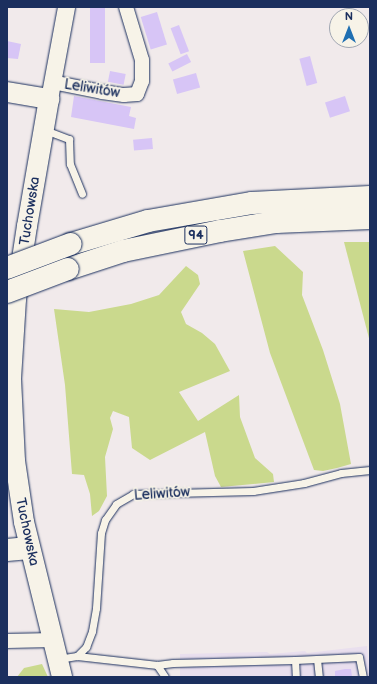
<!DOCTYPE html>
<html>
<head>
<meta charset="utf-8">
<style>
  body { margin:0 }
  #map { position:relative; width:377px; height:684px; overflow:hidden; background:#f1eaeb; font-family:"Balsamiq Sans",sans-serif }
  div>[style] { position:absolute }
  .built>* { inset:0; background:#e9dfee }
  .green>* { inset:0; background:#cad98d }
  .building>* { inset:0; background:#d7c5f6; transform-origin:0 0 }
  .roads { filter:drop-shadow(0 0 1px #1b2f5e) drop-shadow(0 0 1px #1b2f5e) }
  .service>* { height:7px; margin:-3.5px; padding:0 3.5px; transform-origin:3.5px; border-radius:3.5px; background:#f7f3e8 }
  .minor>* { height:14px; margin:-7px; padding:0 7px; transform-origin:7px; border-radius:7px; background:#f7f3e8 }
  .tertiary>* { height:17px; margin:-8.5px; padding:0 8.5px; transform-origin:8.5px; border-radius:8.5px; background:#f7f3e8 }
  .secondary>* { height:20px; margin:-10px; padding:0 10px; transform-origin:10px; border-radius:10px; background:#f7f3e8 }
  .primary>* { height:22px; margin:-11px; padding:0 11px; transform-origin:11px; border-radius:11px; background:#f7f3e8 }
  .bridges { filter:drop-shadow(0 0 1px #1b2f5e) drop-shadow(0 0 1px #1b2f5e) }
  .primary-bridge>* { height:22px; margin:-11px; padding:0 11px; transform-origin:11px; border-radius:11px; background:#f7f3e8 }
  span { translate:-50% -50%; white-space:nowrap; text-align:center; line-height:1.15; -webkit-text-stroke:3.5px #f7f3e8; paint-order:stroke }
  .shield-label span { padding:1px 3px; background:#f7f3e8; border:1px solid; border-radius:3px; -webkit-text-stroke-width:0 }
  .shield-label { font-size:13px; color:#1b2f5e; font-weight:700 }
  .street-label { font-size:14px; color:#1b2f5e }
  .frame { position:absolute; inset:0; border:8px solid #1b2f5e; pointer-events:none }
  .north { position:absolute; left:329px; top:8px; width:40px; height:40px; box-sizing:border-box; background:#f7f3e8; border:1px solid #9fa5b1; border-radius:50%; rotate:0deg; font-size:11px; font-weight:700; line-height:16px; text-align:center; color:#1b2f5e }
  .north::after { content:''; display:block; margin:auto; width:14px; height:18px; background:#1f6fb2; clip-path:polygon(50% 0,100% 100%,50% 72%,0 100%) }
</style>
</head>
<body>
<div id="map">
  <div class="built">
    <i style="clip-path:polygon(367px 646px,370px 677px,180px 677px,180px 654px,267px 652px,270px 654px,305px 651px,307px 653px)"></i>
  </div>
  <div class="green">
    <i style="clip-path:polygon(344px 242px,370px 242px,370px 342px)"></i>
    <i style="clip-path:polygon(275px 246px,303px 272px,302px 295px,323px 350px,340px 404px,351px 464px,337px 468px,323px 471px,314px 470px,270px 353px,243px 251px)"></i>
    <i style="clip-path:polygon(186px 266px,198px 275px,200px 284px,181px 312px,186px 324px,202px 333px,215px 344px,230px 371px,179px 392px,198px 421px,239px 395px,240px 417px,255px 458px,273px 474px,274px 482px,221px 487px,215px 476px,205px 432px,150px 460px,132px 448px,129px 417px,113px 411px,110px 418px,113px 429px,105px 457px,107px 496px,99px 511px,92px 516px,90px 494px,84px 475px,72px 474px,65px 385px,54px 309px,89px 312px,131px 304px,159px 295px)"></i>
    <i style="clip-path:polygon(42px 664px,48px 677px,17px 677px,24px 668px)"></i>
  </div>
  <div class="building">
    <i style="left:90px;top:7px;width:15px;height:56px"></i>
    <i style="left:157px;top:12px;width:34px;height:17px;rotate:73deg"></i>
    <i style="left:179px;top:25px;width:28px;height:9px;rotate:69deg"></i>
    <i style="clip-path:polygon(7px 41px,21px 44px,18px 59px,7px 58px)"></i>
    <i style="left:187px;top:54px;width:9px;height:21px;rotate:63deg"></i>
    <i style="left:310px;top:56px;width:28px;height:11px;rotate:75deg"></i>
    <i style="left:110px;top:71px;width:16px;height:11px;rotate:11deg"></i>
    <i style="left:196px;top:73px;width:15px;height:24px;rotate:74deg"></i>
    <i style="clip-path:polygon(74px 96px,131px 107px,129px 116px,136px 118px,134px 129px,71px 117px)"></i>
    <i style="left:345px;top:96px;width:16px;height:21px;rotate:72deg"></i>
    <i style="left:152px;top:138px;width:11px;height:19px;rotate:85deg"></i>
    <i style="clip-path:polygon(345px 669px,351px 669px,352px 677px,335px 677px,335px 671px)"></i>
  </div>
  <div class="roads">
    <div class="service">
      <i style="left:45px;top:130px;width:26px;rotate:21deg"></i>
      <i style="left:69px;top:139px;width:25px;rotate:88deg"></i>
      <i style="left:70px;top:164px;width:32px;rotate:68deg"></i>
      <i style="left:77px;top:656px;width:13px;rotate:-45deg"></i>
      <i style="left:86px;top:647px;width:17px;rotate:-69deg"></i>
      <i style="left:92px;top:631px;width:23px;rotate:-80deg"></i>
      <i style="left:96px;top:608px;width:75px;rotate:-86.2deg"></i>
      <i style="left:101px;top:533px;width:14px;rotate:-73deg"></i>
      <i style="left:105px;top:520px;width:19px;rotate:-55deg"></i>
      <i style="left:116px;top:504px;width:20px;rotate:-30deg"></i>
      <i style="left:133px;top:494px;width:120px;rotate:-1.4deg"></i>
      <i style="left:253px;top:491px;width:52px;rotate:-8.9deg"></i>
      <i style="left:304px;top:483px;width:38px;rotate:-15deg"></i>
      <i style="left:341px;top:473px;width:29px;rotate:-6deg"></i>
      <i style="left:58px;top:659px;width:19px;rotate:-9deg"></i>
      <i style="left:77px;top:656px;width:81px;rotate:6.4deg"></i>
      <i style="left:157px;top:665px;width:16px;rotate:-7deg"></i>
      <i style="left:173px;top:663px;width:122px;rotate:-1.4deg"></i>
      <i style="left:295px;top:660px;width:17px;rotate:87deg"></i>
      <i style="left:317px;top:659px;width:18px;rotate:84deg"></i>
      <i style="left:295px;top:660px;width:64px;rotate:-2.7deg"></i>
      <i style="left:359px;top:657px;width:20px;rotate:79deg"></i>
      <i style="left:157px;top:665px;width:14px;rotate:56deg"></i>
    </div>
    <div class="minor">
      <i style="left:52px;top:82px;width:51px;rotate:11.3deg"></i>
      <i style="left:102px;top:92px;width:22px;rotate:8deg"></i>
      <i style="left:124px;top:95px;width:13px;rotate:-4deg"></i>
      <i style="left:137px;top:94px;width:14px;rotate:-69deg"></i>
      <i style="left:142px;top:81px;width:21px;rotate:-90deg"></i>
      <i style="left:142px;top:60px;width:55px;rotate:-106.8deg"></i>
      <i style="left:7px;top:641px;width:46px;rotate:-1.2deg"></i>
    </div>
    <div class="tertiary">
      <i style="left:49px;top:99px;width:94px;rotate:-79.5deg"></i>
    </div>
    <div class="secondary">
      <i style="left:7px;top:92px;width:43px;rotate:9.5deg"></i>
      <i style="left:49px;top:99px;width:129px;rotate:99.8deg"></i>
      <i style="left:27px;top:226px;width:74px;rotate:98.6deg"></i>
      <i style="left:16px;top:299px;width:80px;rotate:93.6deg"></i>
      <i style="left:11px;top:379px;width:82px;rotate:87.2deg"></i>
      <i style="left:15px;top:461px;width:62px;rotate:81.6deg"></i>
      <i style="left:24px;top:522px;width:160px;rotate:76.2deg"></i>
    </div>
    <div class="primary">
      <i style="left:71px;top:244px;width:80px;rotate:-16.6deg"></i>
      <i style="left:148px;top:221px;width:106px;rotate:-9.8deg"></i>
      <i style="left:252px;top:203px;width:118px;rotate:-2.9deg"></i>
      <i style="left:68px;top:269px;width:58px;rotate:-18.1deg"></i>
      <i style="left:123px;top:251px;width:99px;rotate:-11.7deg"></i>
      <i style="left:220px;top:231px;width:57px;rotate:-9.1deg"></i>
      <i style="left:276px;top:222px;width:94px;rotate:-2.4deg"></i>
      <i style="left:7px;top:550px;width:22px;rotate:-5deg"></i>
    </div>
  </div>
  <div class="bridges">
    <div class="primary-bridge">
      <i style="left:7px;top:268px;width:68px;rotate:-20.6deg"></i>
      <i style="left:7px;top:292px;width:65px;rotate:-20.7deg"></i>
    </div>
  </div>
  <div class="shield-label">
    <span style="left:196px;top:235px">94</span>
  </div>
  <div class="street-label">
    <span style="left:92px;top:89px;rotate:9deg">Leliwitów</span>
    <span style="left:30px;top:211px;rotate:-81deg">Tuchowska</span>
    <span style="left:162px;top:494px;rotate:-4deg">Leliwitów</span>
    <span style="left:27px;top:532px;rotate:78deg">Tuchowska</span>
  </div>
  <div class="frame"></div>
  <div class="north">N</div>
</div>
</body>
</html>
